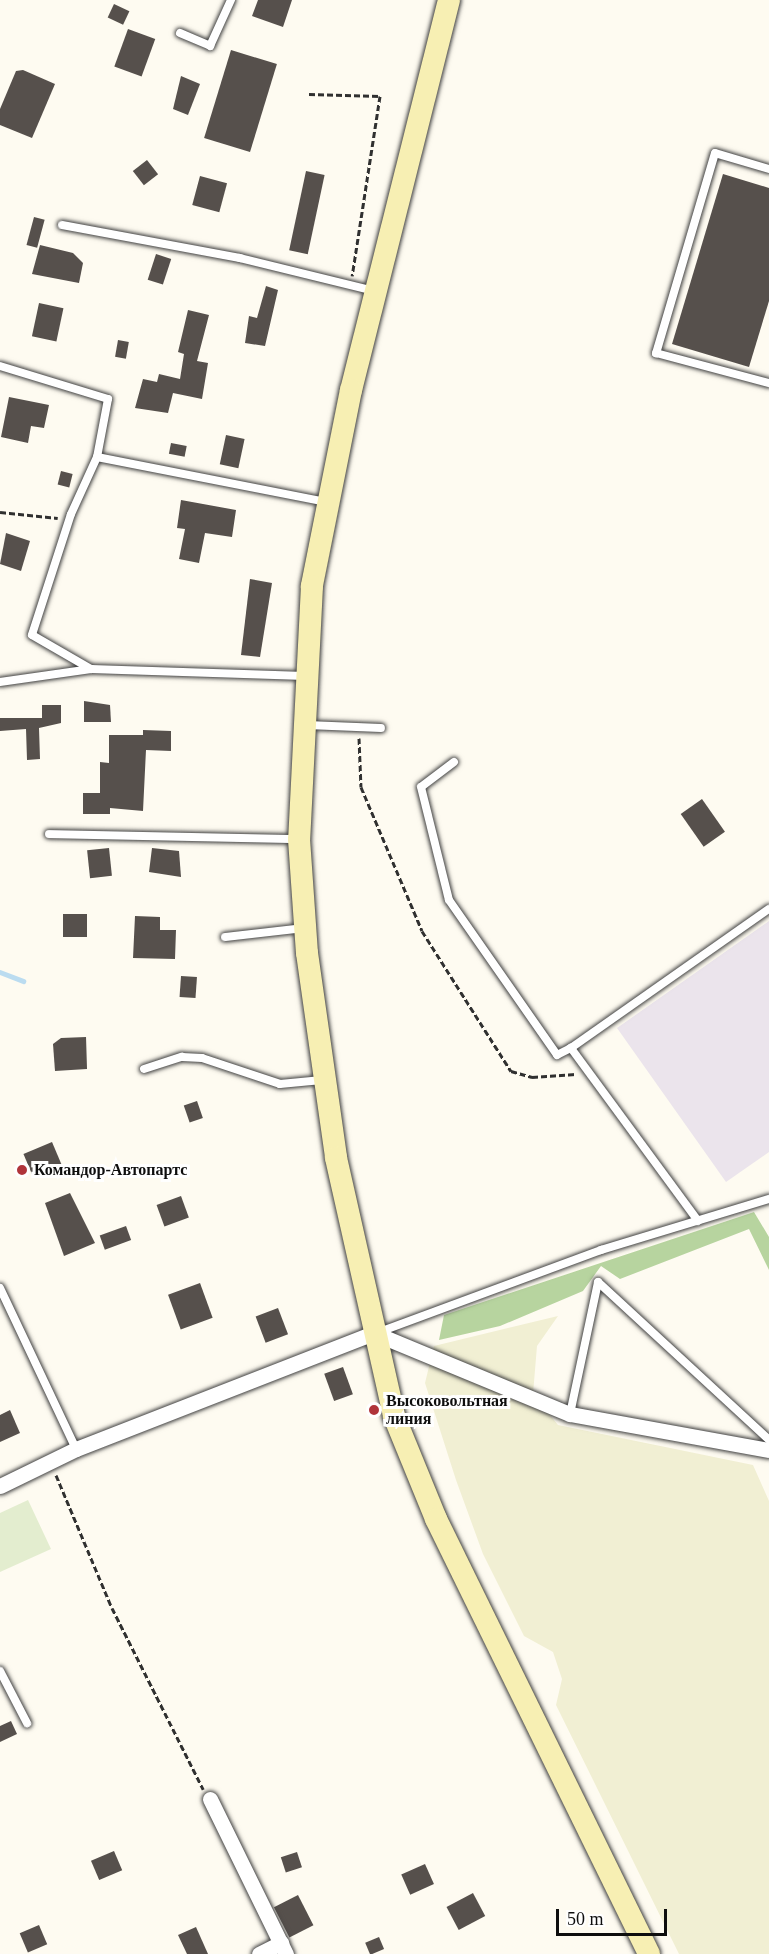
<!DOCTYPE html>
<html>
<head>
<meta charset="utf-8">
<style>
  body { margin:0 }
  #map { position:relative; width:769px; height:1954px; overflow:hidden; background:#fefbf1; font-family:"Times New Roman",serif }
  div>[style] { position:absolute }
  .industrial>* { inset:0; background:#ebe4ec }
  .farmland>* { inset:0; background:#f1efd3 }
  .forest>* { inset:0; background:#b7d49f }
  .pitch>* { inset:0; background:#e3edcf }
  .stream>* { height:4.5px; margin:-2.25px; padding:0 2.25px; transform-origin:2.25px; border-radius:2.25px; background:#bbdcf0 }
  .building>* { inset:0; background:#56504c; transform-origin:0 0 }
  .path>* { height:3px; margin-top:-1.5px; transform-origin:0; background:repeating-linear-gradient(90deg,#303030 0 6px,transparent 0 9px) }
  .roads { filter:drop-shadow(0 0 2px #414141) drop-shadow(0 0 2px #414141) }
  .service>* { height:8px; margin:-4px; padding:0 4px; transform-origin:4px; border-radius:4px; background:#fff }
  .minor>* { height:15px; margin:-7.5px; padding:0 7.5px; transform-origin:7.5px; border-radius:7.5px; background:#fff }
  .secondary>* { height:22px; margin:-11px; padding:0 11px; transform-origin:11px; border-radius:11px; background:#f7efb3 }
  .dots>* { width:16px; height:16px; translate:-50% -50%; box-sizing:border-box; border:3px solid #fff; border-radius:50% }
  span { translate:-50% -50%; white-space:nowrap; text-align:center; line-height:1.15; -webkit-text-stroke:6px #fff; paint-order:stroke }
  .poi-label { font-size:16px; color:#0e0e0e; font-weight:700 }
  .left { translate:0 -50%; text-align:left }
  .scale { position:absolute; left:556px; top:1909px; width:111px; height:27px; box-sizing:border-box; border:3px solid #0e0e0e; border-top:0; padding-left:8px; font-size:18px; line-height:21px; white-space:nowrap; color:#0e0e0e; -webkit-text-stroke:4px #fff; paint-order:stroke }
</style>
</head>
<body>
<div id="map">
  <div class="industrial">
    <i style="clip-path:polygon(769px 921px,769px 1152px,726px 1182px,617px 1028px)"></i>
  </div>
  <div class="farmland">
    <i style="clip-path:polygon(558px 1316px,537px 1346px,533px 1394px,558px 1425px,753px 1465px,769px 1501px,769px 1954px,679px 1954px,556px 1705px,562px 1679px,553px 1652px,524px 1636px,483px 1554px,456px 1480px,425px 1383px,434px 1346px)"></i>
  </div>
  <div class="forest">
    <i style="clip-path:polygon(754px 1212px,769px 1237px,769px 1270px,749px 1229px,620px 1279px,601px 1266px,583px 1291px,500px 1326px,439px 1340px,444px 1315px)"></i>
  </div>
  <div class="pitch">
    <i style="clip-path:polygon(28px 1500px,51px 1549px,0 1572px,0 1513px)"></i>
  </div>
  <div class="stream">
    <i style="left:0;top:972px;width:25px;rotate:21deg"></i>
  </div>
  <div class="building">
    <i style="clip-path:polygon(258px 0,292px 0,283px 27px,252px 16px)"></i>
    <i style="left:114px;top:4px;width:17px;height:15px;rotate:25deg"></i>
    <i style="left:128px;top:29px;width:29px;height:40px;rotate:20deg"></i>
    <i style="left:231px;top:50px;width:48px;height:92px;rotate:17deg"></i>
    <i style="clip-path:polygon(23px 70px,55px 84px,32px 138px,0 125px,0 109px,16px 71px)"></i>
    <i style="clip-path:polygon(181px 76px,200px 84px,188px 115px,173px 109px)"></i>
    <i style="left:147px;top:160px;width:18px;height:18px;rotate:52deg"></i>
    <i style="left:306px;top:171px;width:19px;height:81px;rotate:12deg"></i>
    <i style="clip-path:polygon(723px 174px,769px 188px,769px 301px,749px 367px,672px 344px)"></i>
    <i style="left:200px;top:176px;width:28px;height:30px;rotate:15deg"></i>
    <i style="left:34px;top:217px;width:11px;height:29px;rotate:15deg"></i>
    <i style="clip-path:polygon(40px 245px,73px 253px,83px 263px,79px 283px,32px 274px)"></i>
    <i style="left:156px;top:254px;width:16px;height:27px;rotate:18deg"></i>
    <i style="clip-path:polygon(266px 286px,278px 290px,265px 346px,245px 343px,249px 316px,257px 318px)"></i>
    <i style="left:39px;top:303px;width:25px;height:34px;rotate:12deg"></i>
    <i style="clip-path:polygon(188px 310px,209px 315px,197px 361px,208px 363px,202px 399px,173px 393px,168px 413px,135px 408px,143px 379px,157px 382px,159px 374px,180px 379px,184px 354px,178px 352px)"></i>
    <i style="left:118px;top:340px;width:11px;height:17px;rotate:10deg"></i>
    <i style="clip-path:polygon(9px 397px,49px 405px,44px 428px,31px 426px,28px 443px,1px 437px)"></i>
    <i style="left:226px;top:435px;width:19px;height:30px;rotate:12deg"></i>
    <i style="left:171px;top:443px;width:16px;height:11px;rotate:11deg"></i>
    <i style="left:61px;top:471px;width:12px;height:14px;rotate:14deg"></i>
    <i style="clip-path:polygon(181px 500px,236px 510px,232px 537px,205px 533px,199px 563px,179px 559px,185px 529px,177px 528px)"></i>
    <i style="clip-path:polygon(6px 533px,30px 541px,21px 571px,0 564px)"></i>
    <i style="clip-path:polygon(250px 579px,272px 583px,260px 657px,241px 655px)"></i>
    <i style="clip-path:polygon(84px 701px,110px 705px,111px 722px,84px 722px)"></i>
    <i style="clip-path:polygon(42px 705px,61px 705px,61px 723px,39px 728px,40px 759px,27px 760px,26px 729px,0 731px,0 718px,42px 718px)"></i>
    <i style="clip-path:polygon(143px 730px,171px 731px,171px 751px,146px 750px,143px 811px,110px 808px,110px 814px,83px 814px,83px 793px,100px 793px,100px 762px,109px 763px,109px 735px,143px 735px)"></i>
    <i style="left:702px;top:799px;width:40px;height:26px;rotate:55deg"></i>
    <i style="left:109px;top:848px;width:28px;height:22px;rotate:84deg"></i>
    <i style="clip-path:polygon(152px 848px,179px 851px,181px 877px,149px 872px)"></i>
    <i style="left:87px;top:914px;width:23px;height:24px;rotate:90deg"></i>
    <i style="clip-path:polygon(135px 916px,160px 917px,160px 930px,176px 930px,175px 959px,133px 958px)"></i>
    <i style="left:181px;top:976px;width:16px;height:21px;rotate:4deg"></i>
    <i style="clip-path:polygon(86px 1037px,87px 1069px,55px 1071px,53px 1044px,61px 1038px)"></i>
    <i style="left:197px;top:1101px;width:18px;height:14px;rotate:71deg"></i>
    <i style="left:52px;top:1142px;width:26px;height:31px;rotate:67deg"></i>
    <i style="clip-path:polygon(70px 1193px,95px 1243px,64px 1256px,45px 1203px)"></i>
    <i style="left:181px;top:1196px;width:23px;height:26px;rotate:70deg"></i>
    <i style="left:126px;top:1226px;width:15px;height:28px;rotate:70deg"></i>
    <i style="left:200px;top:1283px;width:37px;height:34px;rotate:70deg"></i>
    <i style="left:278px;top:1308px;width:28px;height:24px;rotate:69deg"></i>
    <i style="left:343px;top:1367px;width:29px;height:20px;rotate:70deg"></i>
    <i style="clip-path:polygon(10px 1410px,20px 1433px,0 1442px,0 1415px)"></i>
    <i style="clip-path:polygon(11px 1721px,17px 1734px,0 1742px,0 1726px)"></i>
    <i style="left:114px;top:1851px;width:21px;height:25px;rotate:67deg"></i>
    <i style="left:297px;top:1852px;width:16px;height:17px;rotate:72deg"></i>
    <i style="left:425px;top:1864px;width:22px;height:26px;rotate:66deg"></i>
    <i style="left:473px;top:1893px;width:26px;height:30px;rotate:62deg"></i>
    <i style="left:298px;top:1895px;width:34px;height:27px;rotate:63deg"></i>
    <i style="left:39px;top:1925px;width:21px;height:21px;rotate:67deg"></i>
    <i style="clip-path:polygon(196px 1927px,208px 1954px,187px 1954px,178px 1935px)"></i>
    <i style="left:379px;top:1937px;width:13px;height:15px;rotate:67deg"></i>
  </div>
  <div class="path">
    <i style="left:309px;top:94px;width:71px;rotate:1.6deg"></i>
    <i style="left:380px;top:96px;width:182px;rotate:98.8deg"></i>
    <i style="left:0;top:512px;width:58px;rotate:5.9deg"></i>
    <i style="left:359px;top:738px;width:49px;rotate:87.7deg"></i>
    <i style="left:361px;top:787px;width:156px;rotate:67deg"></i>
    <i style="left:422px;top:931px;width:166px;rotate:57.6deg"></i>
    <i style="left:511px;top:1071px;width:22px;rotate:16deg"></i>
    <i style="left:532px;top:1077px;width:44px;rotate:-3.9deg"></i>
    <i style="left:56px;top:1475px;width:144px;rotate:67.2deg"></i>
    <i style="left:112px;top:1608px;width:203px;rotate:63.3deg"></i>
  </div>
  <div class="roads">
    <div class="service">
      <i style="left:180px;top:33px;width:33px;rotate:23deg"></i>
      <i style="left:210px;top:46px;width:51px;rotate:-65.5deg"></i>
      <i style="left:769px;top:169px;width:56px;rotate:-163.5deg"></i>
      <i style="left:715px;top:153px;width:209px;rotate:106.4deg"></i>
      <i style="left:656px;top:353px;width:117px;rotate:14.9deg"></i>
      <i style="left:62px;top:225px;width:181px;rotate:10.5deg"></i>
      <i style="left:240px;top:258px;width:138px;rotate:13.8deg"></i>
      <i style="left:0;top:366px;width:113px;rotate:17deg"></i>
      <i style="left:108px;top:399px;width:59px;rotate:100.7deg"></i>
      <i style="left:97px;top:457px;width:233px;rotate:11.1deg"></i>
      <i style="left:97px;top:457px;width:63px;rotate:114.5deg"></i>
      <i style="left:71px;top:514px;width:127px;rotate:107.9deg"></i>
      <i style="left:32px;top:635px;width:68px;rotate:30deg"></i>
      <i style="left:91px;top:669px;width:214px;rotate:1.9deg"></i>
      <i style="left:0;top:682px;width:92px;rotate:-8.1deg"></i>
      <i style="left:307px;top:725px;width:74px;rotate:2.3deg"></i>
      <i style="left:454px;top:762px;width:41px;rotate:142.9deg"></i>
      <i style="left:421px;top:787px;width:116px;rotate:76.1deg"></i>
      <i style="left:449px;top:900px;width:189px;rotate:55.1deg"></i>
      <i style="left:557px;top:1055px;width:16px;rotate:-27deg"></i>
      <i style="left:49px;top:834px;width:249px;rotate:1.2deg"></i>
      <i style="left:225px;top:937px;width:80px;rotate:-6.5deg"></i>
      <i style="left:144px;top:1069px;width:40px;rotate:-18deg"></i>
      <i style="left:182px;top:1057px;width:20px;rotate:3deg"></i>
      <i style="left:202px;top:1058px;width:82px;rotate:18.4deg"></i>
      <i style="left:280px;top:1084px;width:42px;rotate:-5.4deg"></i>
      <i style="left:698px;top:1221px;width:215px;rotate:-126.3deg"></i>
      <i style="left:571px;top:1048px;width:242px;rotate:-35.1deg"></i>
      <i style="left:0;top:1288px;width:178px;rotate:64.7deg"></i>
      <i style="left:379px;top:1332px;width:237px;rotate:-20.3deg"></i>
      <i style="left:601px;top:1250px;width:176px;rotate:-16.9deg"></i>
      <i style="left:570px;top:1414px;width:135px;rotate:-78deg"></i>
      <i style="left:598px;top:1282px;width:233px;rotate:42.7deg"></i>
      <i style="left:0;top:1671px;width:59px;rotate:62.6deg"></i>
    </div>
    <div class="minor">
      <i style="left:0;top:1486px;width:85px;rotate:-26deg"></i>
      <i style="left:76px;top:1449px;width:320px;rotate:-21.3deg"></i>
      <i style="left:374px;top:1333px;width:212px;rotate:22.5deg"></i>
      <i style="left:570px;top:1414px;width:202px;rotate:10.3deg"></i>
      <i style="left:210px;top:1799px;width:173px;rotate:63.9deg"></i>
      <i style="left:259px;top:1954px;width:25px;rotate:-27deg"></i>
    </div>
    <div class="secondary">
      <i style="left:449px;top:0;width:402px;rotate:104.1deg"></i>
      <i style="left:351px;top:390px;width:200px;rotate:101.3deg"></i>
      <i style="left:312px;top:586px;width:253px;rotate:92.9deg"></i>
      <i style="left:299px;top:839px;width:114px;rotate:86deg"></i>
      <i style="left:307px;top:953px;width:207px;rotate:81.9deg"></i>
      <i style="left:336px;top:1158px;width:264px;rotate:77.3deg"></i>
      <i style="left:394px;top:1416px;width:111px;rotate:67.8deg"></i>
      <i style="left:436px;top:1519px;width:484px;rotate:63.9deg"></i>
    </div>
  </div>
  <div class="dots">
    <i style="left:22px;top:1170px;background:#b0343a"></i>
    <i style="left:374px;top:1410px;background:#b0343a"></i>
  </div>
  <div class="poi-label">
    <span class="left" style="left:34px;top:1170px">Командор-Автопартс</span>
    <span class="left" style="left:386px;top:1410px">Высоковольтная<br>линия</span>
  </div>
  <div class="scale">50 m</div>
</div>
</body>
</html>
